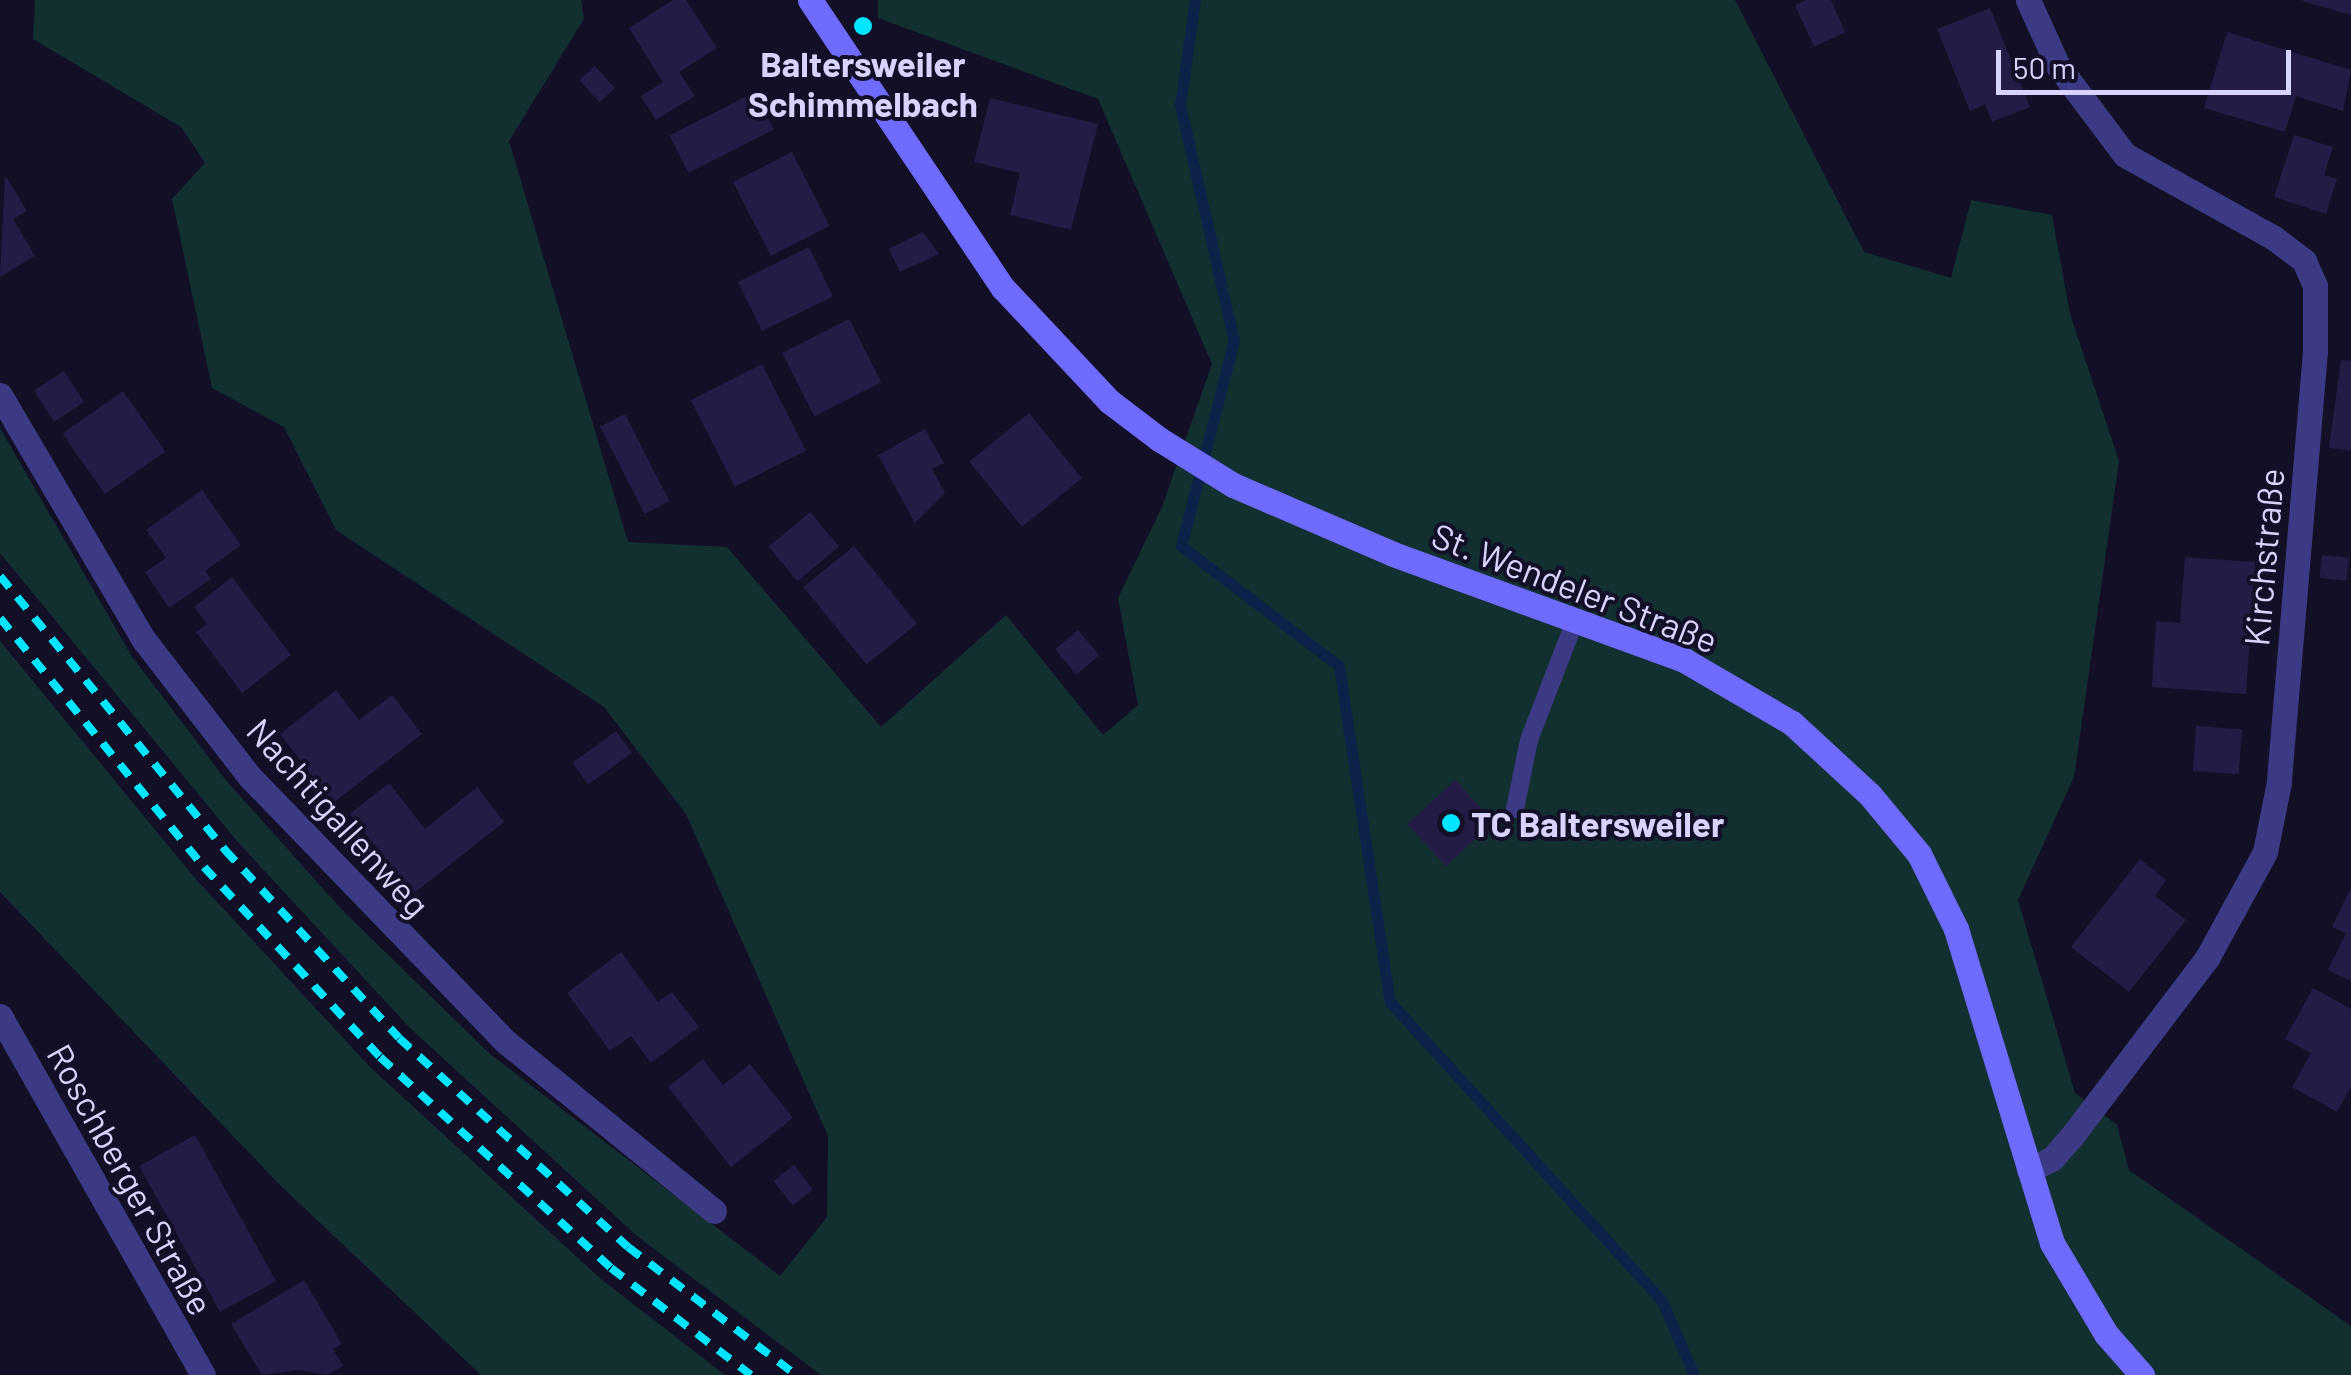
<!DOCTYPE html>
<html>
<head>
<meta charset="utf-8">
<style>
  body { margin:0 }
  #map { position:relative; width:2351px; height:1375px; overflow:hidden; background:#130f26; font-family:Barlow,sans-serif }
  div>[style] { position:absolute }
  .green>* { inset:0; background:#12302f }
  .stream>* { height:11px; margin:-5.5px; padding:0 5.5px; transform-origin:5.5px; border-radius:5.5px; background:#0c2248 }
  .building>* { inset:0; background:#241b47; transform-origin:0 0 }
  .lane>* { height:18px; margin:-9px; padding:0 9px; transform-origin:9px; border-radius:9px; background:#3d3a85 }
  .street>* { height:25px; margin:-12.5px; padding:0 12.5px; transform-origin:12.5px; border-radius:12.5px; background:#3d3a85 }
  .secondary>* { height:25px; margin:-12.5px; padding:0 12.5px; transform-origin:12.5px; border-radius:12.5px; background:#6f6bff }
  .rail>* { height:8px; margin-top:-4px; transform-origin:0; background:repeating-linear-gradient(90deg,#00e5ff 0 15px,transparent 0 27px) }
  .dots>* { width:28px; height:28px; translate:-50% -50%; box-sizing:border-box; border:5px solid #130f26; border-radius:50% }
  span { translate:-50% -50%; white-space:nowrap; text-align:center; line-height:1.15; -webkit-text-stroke:8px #130f26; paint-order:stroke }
  .poi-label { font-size:35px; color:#d9d4ff; font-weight:700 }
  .left { translate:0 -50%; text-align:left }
  .street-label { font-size:35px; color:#d9d4ff }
  .scale { position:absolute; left:1996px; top:50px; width:295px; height:45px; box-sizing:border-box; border:5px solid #d9d4ff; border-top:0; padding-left:12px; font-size:30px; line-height:35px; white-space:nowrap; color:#d9d4ff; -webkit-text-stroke:8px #130f26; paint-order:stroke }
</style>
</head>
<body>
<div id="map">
  <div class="green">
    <i style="clip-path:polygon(35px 0,581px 0,584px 19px,509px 141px,628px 542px,727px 547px,881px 727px,1006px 615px,1103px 735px,1138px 705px,1118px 598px,1162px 507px,1212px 364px,1098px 99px,878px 18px,878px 0,1735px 0,1864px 252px,1951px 278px,1971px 200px,2052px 215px,2070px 314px,2119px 461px,2074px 777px,2018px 900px,2075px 1093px,2117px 1125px,2129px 1170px,2351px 1326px,2351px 1375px,821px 1375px,637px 1236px,410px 1028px,236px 840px,0 553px,0 428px,131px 655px,225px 779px,343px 911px,490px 1054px,780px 1276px,827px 1217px,828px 1136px,686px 814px,604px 707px,336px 530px,284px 427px,212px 388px,172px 199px,205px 163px,181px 127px,33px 39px)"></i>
    <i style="clip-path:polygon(0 641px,194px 877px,370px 1067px,601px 1279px,725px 1375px,481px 1375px,280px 1185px,0 892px)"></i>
  </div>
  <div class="stream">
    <i style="left:1195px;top:0;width:106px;rotate:98.1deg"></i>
    <i style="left:1180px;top:105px;width:241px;rotate:77.1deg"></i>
    <i style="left:1234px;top:340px;width:213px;rotate:104.4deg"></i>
    <i style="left:1181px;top:546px;width:198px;rotate:37.2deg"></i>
    <i style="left:1339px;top:666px;width:340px;rotate:81.4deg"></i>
    <i style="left:1390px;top:1002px;width:404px;rotate:47.7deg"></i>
    <i style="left:1662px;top:1301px;width:81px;rotate:66.6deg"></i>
  </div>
  <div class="building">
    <i style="clip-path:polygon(673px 0,686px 0,717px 48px,679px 72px,695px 96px,656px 120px,641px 96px,663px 82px,629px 28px)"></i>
    <i style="clip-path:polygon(1806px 0,1831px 0,1845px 32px,1814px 47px,1795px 5px)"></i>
    <i style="clip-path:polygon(2303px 0,2351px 0,2351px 15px,2302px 1px)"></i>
    <i style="clip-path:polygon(1990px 8px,2030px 107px,1992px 122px,1985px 104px,1970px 111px,1937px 29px)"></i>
    <i style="clip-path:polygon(2227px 32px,2351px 70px,2343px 111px,2296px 96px,2285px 132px,2204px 108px)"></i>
    <i style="left:595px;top:66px;width:30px;height:21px;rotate:48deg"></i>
    <i style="left:755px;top:92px;width:42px;height:96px;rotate:63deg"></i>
    <i style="clip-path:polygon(990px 98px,1098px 124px,1071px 230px,1010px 215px,1020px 173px,974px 162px)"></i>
    <i style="clip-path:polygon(2294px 135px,2333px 147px,2324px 175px,2337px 179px,2326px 214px,2274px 197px)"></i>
    <i style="left:792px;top:152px;width:83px;height:66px;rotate:63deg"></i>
    <i style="clip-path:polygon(5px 175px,27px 211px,13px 219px,35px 256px,0 277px)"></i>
    <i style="clip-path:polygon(923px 232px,939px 254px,900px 272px,889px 249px)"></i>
    <i style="left:809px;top:247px;width:55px;height:79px;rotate:64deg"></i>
    <i style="left:849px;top:319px;width:71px;height:75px;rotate:63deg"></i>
    <i style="clip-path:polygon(2341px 360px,2351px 361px,2351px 451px,2329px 448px)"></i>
    <i style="left:762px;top:364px;width:97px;height:80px;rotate:63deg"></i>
    <i style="left:64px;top:371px;width:37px;height:36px;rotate:57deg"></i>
    <i style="left:123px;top:391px;width:74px;height:74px;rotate:55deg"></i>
    <i style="left:1029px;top:413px;width:84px;height:77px;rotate:51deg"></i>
    <i style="left:625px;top:414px;width:98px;height:28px;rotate:63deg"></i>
    <i style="clip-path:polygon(925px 429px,944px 463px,932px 469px,945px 493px,915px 523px,878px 455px)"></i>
    <i style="clip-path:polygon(202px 490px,241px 545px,205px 571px,211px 579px,169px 608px,145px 572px,166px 558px,146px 530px)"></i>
    <i style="left:810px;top:512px;width:45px;height:54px;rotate:50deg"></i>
    <i style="left:854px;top:546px;width:100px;height:65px;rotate:51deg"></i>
    <i style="left:2322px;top:555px;width:27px;height:23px;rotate:6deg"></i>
    <i style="clip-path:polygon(2185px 557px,2255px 562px,2246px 694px,2152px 687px,2156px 621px,2180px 623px)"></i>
    <i style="clip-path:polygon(232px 577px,291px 655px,242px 693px,196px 632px,207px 624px,194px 607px)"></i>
    <i style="left:1078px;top:630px;width:33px;height:30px;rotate:50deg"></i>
    <i style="clip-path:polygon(336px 690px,359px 720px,392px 695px,422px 734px,333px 803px,280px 734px)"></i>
    <i style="left:2196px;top:726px;width:46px;height:45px;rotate:4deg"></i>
    <i style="left:616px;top:731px;width:27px;height:54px;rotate:54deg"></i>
    <i style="left:1455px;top:780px;width:57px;height:65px;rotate:47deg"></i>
    <i style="clip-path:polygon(389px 783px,425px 829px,477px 787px,504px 822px,413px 894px,350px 814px)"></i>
    <i style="clip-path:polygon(2140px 859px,2166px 880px,2155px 896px,2186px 920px,2129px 992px,2071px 947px)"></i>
    <i style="clip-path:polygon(2351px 887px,2351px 981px,2328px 970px,2346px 933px,2332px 927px)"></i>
    <i style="clip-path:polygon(621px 952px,658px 1002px,672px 992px,699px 1027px,651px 1063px,631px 1036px,610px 1051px,567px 993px)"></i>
    <i style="clip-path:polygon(2313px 988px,2351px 1009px,2351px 1087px,2337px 1112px,2292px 1087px,2311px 1053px,2285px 1039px)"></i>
    <i style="clip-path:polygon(703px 1059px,723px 1085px,750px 1064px,793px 1118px,731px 1167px,668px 1087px)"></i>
    <i style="left:195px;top:1135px;width:167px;height:64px;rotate:61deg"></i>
    <i style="left:794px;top:1165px;width:31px;height:26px;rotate:52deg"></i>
    <i style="clip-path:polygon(304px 1280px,342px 1344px,333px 1349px,343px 1366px,327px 1375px,299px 1370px,262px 1375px,231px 1324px)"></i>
  </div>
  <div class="lane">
    <i style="left:1515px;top:809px;width:70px;rotate:-78.5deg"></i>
    <i style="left:1529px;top:740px;width:128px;rotate:-68.9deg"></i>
  </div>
  <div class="street">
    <i style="left:2028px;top:0;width:72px;rotate:65.6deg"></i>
    <i style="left:2058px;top:66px;width:111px;rotate:53deg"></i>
    <i style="left:2125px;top:155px;width:171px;rotate:29.1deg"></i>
    <i style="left:2274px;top:238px;width:38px;rotate:37deg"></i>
    <i style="left:2304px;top:261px;width:27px;rotate:66deg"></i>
    <i style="left:2315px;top:286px;width:65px;rotate:90deg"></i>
    <i style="left:2315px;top:351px;width:433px;rotate:94.8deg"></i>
    <i style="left:2279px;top:782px;width:71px;rotate:101.3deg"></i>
    <i style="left:2265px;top:852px;width:121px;rotate:118.7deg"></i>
    <i style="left:2207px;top:958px;width:225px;rotate:127.2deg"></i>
    <i style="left:2071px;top:1137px;width:28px;rotate:131deg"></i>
    <i style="left:2053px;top:1158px;width:27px;rotate:153deg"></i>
    <i style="left:0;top:395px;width:284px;rotate:59.6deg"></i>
    <i style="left:144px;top:640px;width:173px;rotate:52.3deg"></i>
    <i style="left:250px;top:777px;width:368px;rotate:46deg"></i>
    <i style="left:506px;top:1042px;width:268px;rotate:39.1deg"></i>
    <i style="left:0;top:1016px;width:412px;rotate:60.5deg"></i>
  </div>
  <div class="secondary">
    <i style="left:810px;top:0;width:347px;rotate:56.2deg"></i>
    <i style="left:1003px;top:288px;width:155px;rotate:46.8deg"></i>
    <i style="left:1109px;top:401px;width:63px;rotate:37.2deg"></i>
    <i style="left:1159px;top:439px;width:87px;rotate:31.9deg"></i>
    <i style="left:1233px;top:485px;width:174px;rotate:23.3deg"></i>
    <i style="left:1393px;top:554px;width:310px;rotate:20deg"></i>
    <i style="left:1684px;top:660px;width:125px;rotate:30.3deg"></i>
    <i style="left:1792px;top:723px;width:106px;rotate:42.7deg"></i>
    <i style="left:1870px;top:795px;width:77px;rotate:50.3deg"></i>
    <i style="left:1919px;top:854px;width:84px;rotate:63.7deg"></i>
    <i style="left:1956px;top:929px;width:328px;rotate:73deg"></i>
    <i style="left:2052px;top:1243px;width:106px;rotate:59.3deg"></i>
    <i style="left:2106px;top:1334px;width:55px;rotate:48.7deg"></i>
  </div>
  <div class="rail">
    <i style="left:0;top:576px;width:355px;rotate:50.6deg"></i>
    <i style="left:225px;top:850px;width:256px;rotate:47.2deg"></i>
    <i style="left:399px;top:1038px;width:310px;rotate:42.4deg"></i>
    <i style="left:628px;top:1247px;width:211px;rotate:37.3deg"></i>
    <i style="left:0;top:618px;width:322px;rotate:50.7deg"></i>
    <i style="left:204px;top:867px;width:259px;rotate:47.2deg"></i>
    <i style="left:380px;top:1057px;width:313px;rotate:42.4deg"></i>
    <i style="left:611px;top:1268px;width:176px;rotate:37.4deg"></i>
  </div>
  <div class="dots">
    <i style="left:863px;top:26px;background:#00e5ff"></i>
    <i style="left:1451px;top:823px;background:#00e5ff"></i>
  </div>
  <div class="poi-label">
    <span style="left:863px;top:83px">Baltersweiler<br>Schimmelbach</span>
    <span class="left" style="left:1471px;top:823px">TC Baltersweiler</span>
  </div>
  <div class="street-label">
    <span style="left:2263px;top:557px;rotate:-85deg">Kirchstraße</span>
    <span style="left:1575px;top:587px;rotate:21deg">St. Wendeler Straße</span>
    <span style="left:339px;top:817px;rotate:48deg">Nachtigallenweg</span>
    <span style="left:131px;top:1179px;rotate:61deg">Roschberger Straße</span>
  </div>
  <div class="scale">50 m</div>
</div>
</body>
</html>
